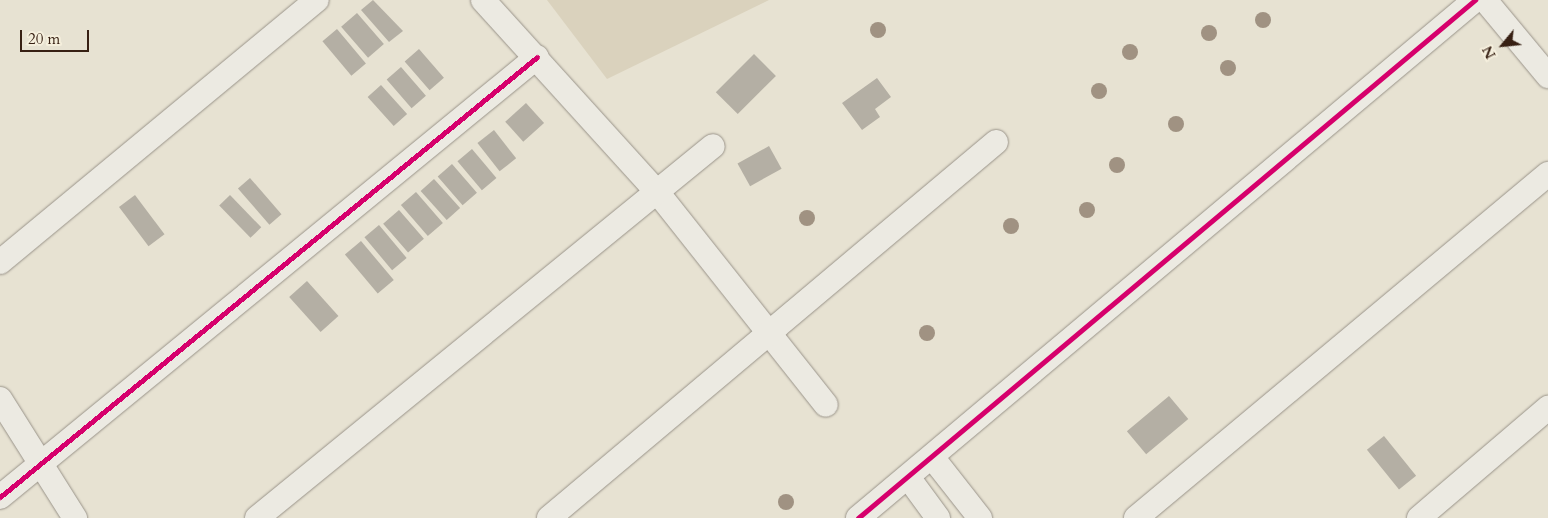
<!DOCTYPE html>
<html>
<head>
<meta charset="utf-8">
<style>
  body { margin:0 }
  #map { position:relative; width:1548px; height:518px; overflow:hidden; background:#e7e2d2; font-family:Cardo,serif }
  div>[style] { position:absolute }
  .green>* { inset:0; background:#dad2bd }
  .building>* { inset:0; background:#b4afa4; transform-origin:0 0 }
  .roads { filter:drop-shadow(0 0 1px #999389) drop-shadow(0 0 1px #999389) }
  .minor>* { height:24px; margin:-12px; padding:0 12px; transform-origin:12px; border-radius:12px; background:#eceae2 }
  .cycleway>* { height:5px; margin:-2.5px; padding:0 2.5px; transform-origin:2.5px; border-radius:2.5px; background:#d6006c }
  .trees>* { width:16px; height:16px; margin:-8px; border-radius:50%; background:#a09282 }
  span { translate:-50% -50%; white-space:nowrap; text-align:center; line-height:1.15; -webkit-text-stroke:4px #f5efdd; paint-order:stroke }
  .north { position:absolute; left:1478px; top:20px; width:50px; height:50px; -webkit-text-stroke:4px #f5efdd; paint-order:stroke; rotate:242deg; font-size:14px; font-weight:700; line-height:20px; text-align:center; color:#372013 }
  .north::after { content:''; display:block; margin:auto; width:18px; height:22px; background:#372013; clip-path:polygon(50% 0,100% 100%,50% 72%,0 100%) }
  .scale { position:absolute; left:20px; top:30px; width:69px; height:22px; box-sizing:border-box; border:2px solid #372013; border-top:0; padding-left:6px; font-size:15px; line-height:18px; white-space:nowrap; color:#372013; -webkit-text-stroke:4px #f5efdd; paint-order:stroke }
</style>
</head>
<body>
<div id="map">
  <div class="green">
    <i style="clip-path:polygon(547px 0,769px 0,607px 79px)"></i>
  </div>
  <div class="building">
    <i style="clip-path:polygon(373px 0,403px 31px,389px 42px,361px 10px)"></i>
    <i style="left:357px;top:13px;width:41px;height:21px;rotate:49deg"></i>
    <i style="left:337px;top:29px;width:45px;height:19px;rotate:50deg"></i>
    <i style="left:419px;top:49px;width:38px;height:19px;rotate:49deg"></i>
    <i style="left:754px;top:54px;width:31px;height:54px;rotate:45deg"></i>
    <i style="left:401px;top:67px;width:38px;height:19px;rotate:49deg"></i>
    <i style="clip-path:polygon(877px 78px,891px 97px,875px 109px,880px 117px,862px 130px,842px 103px)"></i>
    <i style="left:381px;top:85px;width:39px;height:18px;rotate:48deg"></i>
    <i style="left:526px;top:103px;width:27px;height:28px;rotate:48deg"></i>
    <i style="left:494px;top:130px;width:36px;height:21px;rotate:52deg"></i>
    <i style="left:769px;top:146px;width:26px;height:36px;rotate:61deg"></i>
    <i style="left:472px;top:149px;width:38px;height:19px;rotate:50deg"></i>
    <i style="left:452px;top:164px;width:38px;height:19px;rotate:49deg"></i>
    <i style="left:250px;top:178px;width:48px;height:16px;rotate:49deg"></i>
    <i style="left:434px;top:179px;width:39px;height:18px;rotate:48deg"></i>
    <i style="left:416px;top:192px;width:41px;height:20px;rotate:49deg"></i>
    <i style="left:135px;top:195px;width:49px;height:20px;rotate:53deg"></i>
    <i style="left:230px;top:195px;width:45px;height:15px;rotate:46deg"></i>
    <i style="left:399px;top:210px;width:38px;height:21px;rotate:49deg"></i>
    <i style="left:379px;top:225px;width:43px;height:19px;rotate:50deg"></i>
    <i style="left:361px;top:241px;width:51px;height:21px;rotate:50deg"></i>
    <i style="left:307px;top:281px;width:47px;height:24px;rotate:48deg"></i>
    <i style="left:1169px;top:396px;width:30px;height:55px;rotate:50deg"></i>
    <i style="left:1384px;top:436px;width:51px;height:22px;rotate:51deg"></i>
  </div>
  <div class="roads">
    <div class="minor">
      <i style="left:483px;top:0;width:261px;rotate:47.8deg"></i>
      <i style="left:658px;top:193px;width:270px;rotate:51.6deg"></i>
      <i style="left:1485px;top:0;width:99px;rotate:50.3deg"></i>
      <i style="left:0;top:262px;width:411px;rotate:-39.6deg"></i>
      <i style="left:0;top:399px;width:141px;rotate:57.8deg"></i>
      <i style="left:932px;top:457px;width:78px;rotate:51.8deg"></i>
      <i style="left:908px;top:477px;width:51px;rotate:53.8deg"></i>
      <i style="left:0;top:497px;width:694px;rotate:-39.33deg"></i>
      <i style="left:257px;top:518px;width:588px;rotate:-39.21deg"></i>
      <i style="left:549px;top:518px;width:584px;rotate:-40.07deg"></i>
      <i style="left:858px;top:518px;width:806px;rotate:-40.02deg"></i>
      <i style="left:1136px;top:518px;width:537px;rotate:-39.86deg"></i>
      <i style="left:1419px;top:518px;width:170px;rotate:-40.5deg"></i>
    </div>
  </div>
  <div class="cycleway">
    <i style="left:0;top:497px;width:694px;rotate:-39.33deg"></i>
    <i style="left:858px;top:518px;width:806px;rotate:-40.02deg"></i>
  </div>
  <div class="trees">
    <i style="left:1263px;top:20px"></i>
    <i style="left:878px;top:30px"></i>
    <i style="left:1209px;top:33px"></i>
    <i style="left:1130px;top:52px"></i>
    <i style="left:1228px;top:68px"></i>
    <i style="left:1099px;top:91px"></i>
    <i style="left:1176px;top:124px"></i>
    <i style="left:1117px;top:165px"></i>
    <i style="left:1087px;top:210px"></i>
    <i style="left:807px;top:218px"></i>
    <i style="left:1011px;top:226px"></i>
    <i style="left:927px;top:333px"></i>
    <i style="left:786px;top:502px"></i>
  </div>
  <div class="north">N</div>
  <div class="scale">20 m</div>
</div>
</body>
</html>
